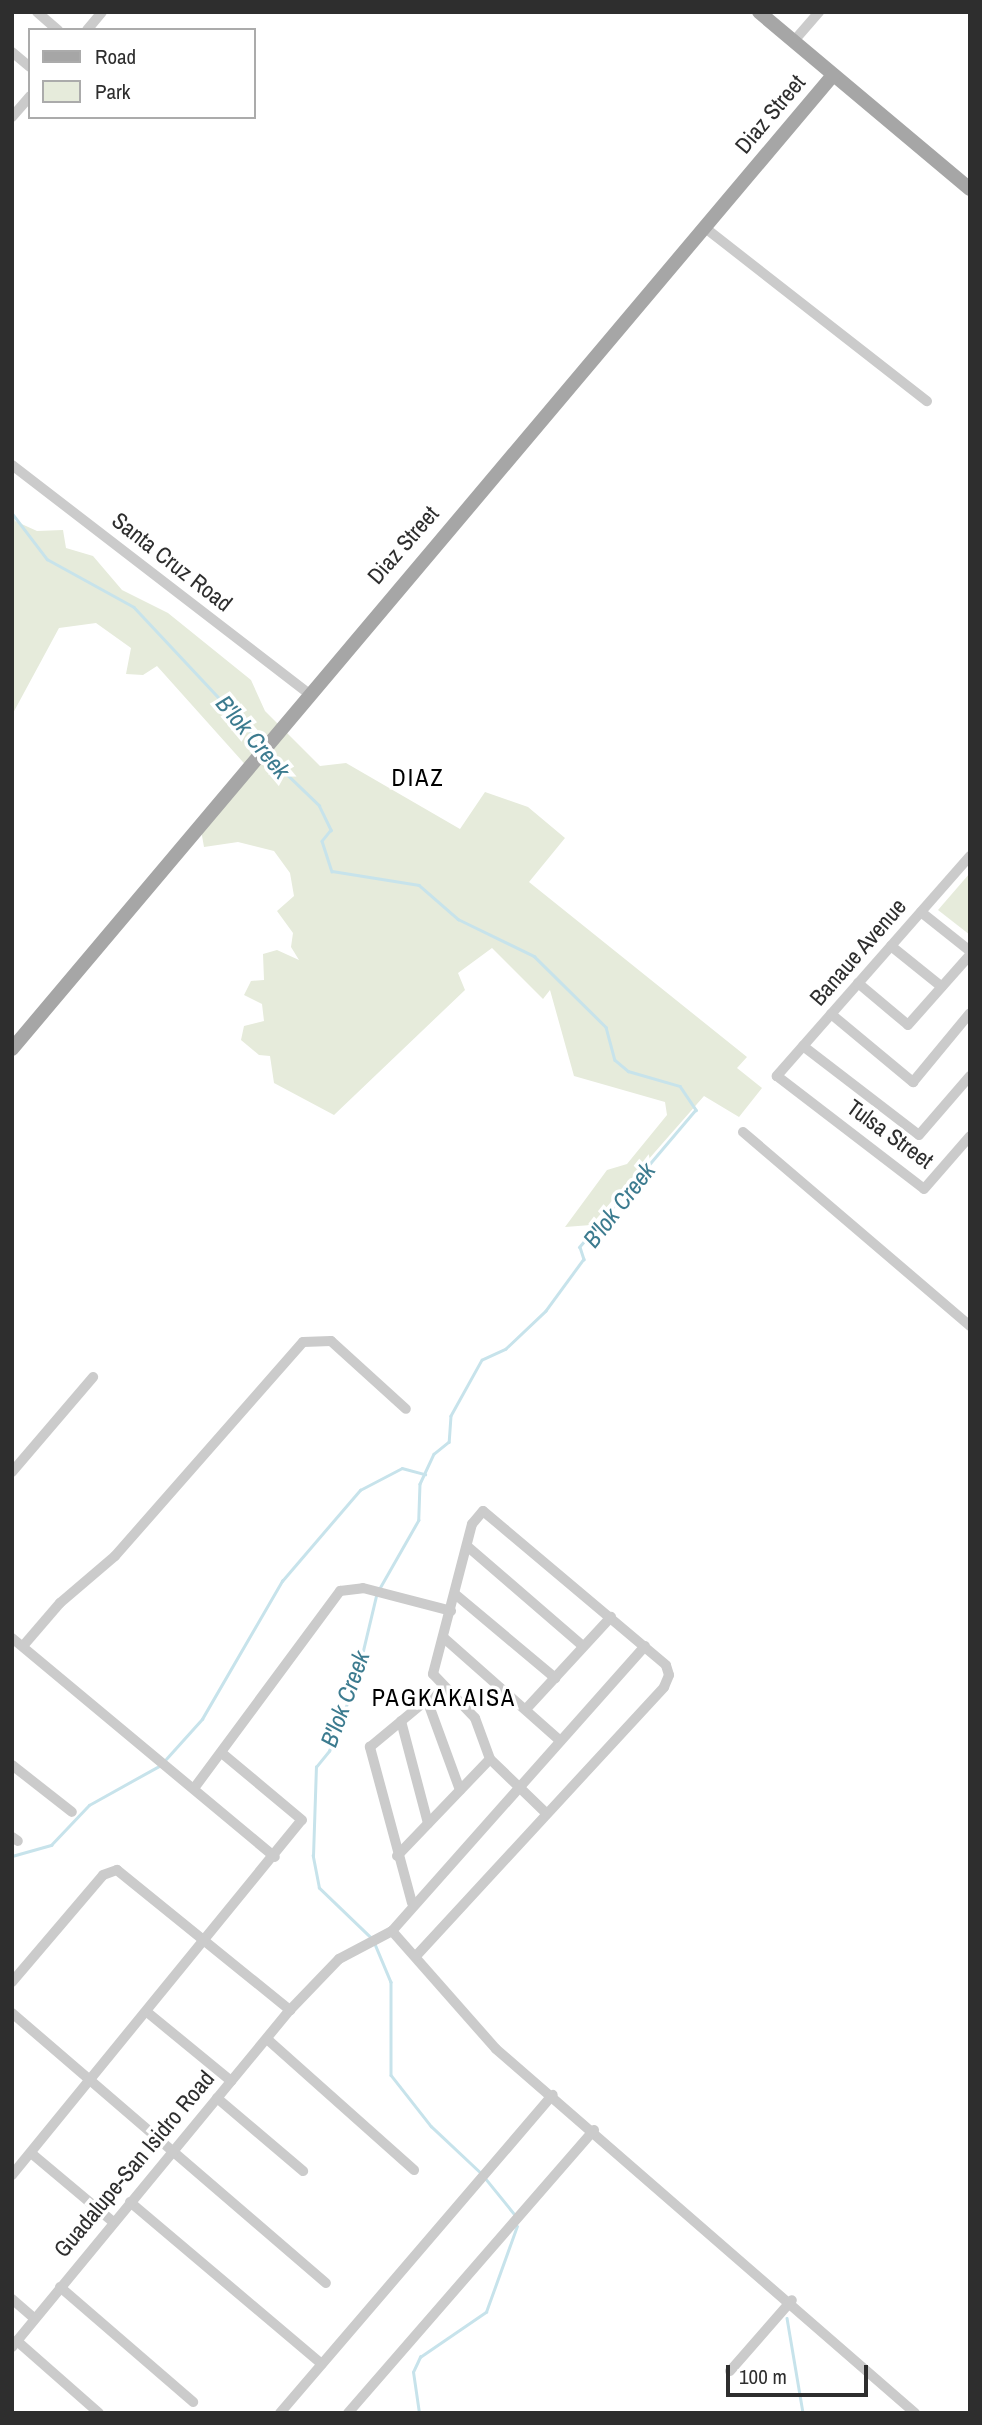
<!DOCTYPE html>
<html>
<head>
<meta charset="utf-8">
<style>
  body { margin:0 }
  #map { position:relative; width:982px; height:2425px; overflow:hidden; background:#fff; font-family:"Archivo Narrow",sans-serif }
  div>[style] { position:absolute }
  .green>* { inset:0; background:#e6ebdb }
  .stream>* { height:2.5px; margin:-1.25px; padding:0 1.25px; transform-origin:1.25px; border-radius:1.25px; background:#c7e3eb }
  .minor>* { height:10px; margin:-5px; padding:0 5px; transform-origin:5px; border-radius:5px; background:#cbcbcb }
  .major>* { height:14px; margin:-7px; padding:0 7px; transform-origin:7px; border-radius:7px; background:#a6a6a6 }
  span { translate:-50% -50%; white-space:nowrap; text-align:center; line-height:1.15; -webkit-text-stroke:7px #fff; paint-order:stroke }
  .street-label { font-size:23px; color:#2e2e2e }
  .water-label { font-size:24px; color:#3c7b8f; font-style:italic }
  .neighbourhood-label { font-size:24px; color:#000; letter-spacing:2px }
  .frame { position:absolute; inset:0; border:14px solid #2e2e2e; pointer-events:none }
  .legend { position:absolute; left:28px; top:28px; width:228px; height:91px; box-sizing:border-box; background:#fff; border:2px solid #ababab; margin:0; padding:9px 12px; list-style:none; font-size:21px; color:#2e2e2e }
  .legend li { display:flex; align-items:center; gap:14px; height:35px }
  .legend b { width:35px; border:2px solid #ababab }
  .scale { position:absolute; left:726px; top:2365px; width:142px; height:32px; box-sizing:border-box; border:4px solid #2e2e2e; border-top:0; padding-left:9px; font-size:21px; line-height:24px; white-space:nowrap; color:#2e2e2e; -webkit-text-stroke:5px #fff; paint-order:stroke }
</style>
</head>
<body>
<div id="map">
  <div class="green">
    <i style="clip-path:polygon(12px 509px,15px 521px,37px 531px,63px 530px,66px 548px,93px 556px,122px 590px,168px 613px,251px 680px,265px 711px,320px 766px,346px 763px,460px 829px,485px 792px,528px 807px,565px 838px,529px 882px,747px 1057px,737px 1068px,762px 1088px,739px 1117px,704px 1096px,591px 1225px,565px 1227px,607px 1170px,627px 1164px,667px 1115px,665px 1102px,574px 1076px,550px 990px,543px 999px,492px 948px,458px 973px,465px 990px,334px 1115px,274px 1083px,270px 1056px,259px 1055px,241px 1040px,244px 1026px,264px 1021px,262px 1004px,244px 995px,251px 981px,264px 980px,263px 954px,277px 950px,299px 960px,291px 947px,293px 933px,277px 911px,294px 896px,290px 873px,274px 851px,238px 842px,204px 847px,201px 830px,251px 771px,157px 666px,143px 675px,126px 674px,131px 648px,96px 623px,59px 628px,12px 715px)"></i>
    <i style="clip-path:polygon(970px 873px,970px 935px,938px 910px)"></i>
  </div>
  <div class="stream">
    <i style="left:12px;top:513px;width:58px;rotate:52.7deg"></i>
    <i style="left:47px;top:559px;width:99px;rotate:28.9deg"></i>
    <i style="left:134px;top:607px;width:189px;rotate:46.9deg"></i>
    <i style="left:266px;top:754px;width:74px;rotate:43.9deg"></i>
    <i style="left:319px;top:805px;width:28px;rotate:64deg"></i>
    <i style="left:331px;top:830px;width:14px;rotate:129deg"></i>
    <i style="left:322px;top:841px;width:32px;rotate:72deg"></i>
    <i style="left:332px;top:871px;width:88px;rotate:9.1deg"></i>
    <i style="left:419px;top:885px;width:52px;rotate:41.1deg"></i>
    <i style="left:458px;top:919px;width:85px;rotate:26deg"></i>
    <i style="left:534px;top:956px;width:101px;rotate:44.6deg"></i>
    <i style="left:606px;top:1027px;width:34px;rotate:75deg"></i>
    <i style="left:615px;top:1060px;width:17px;rotate:40deg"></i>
    <i style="left:628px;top:1071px;width:54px;rotate:16.1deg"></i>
    <i style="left:680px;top:1086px;width:29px;rotate:56deg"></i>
    <i style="left:696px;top:1110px;width:180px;rotate:130.3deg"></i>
    <i style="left:580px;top:1247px;width:13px;rotate:72deg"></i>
    <i style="left:584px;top:1259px;width:64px;rotate:126.2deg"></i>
    <i style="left:546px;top:1311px;width:55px;rotate:136.5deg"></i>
    <i style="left:506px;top:1349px;width:26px;rotate:155deg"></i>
    <i style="left:482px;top:1360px;width:64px;rotate:119deg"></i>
    <i style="left:451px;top:1416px;width:26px;rotate:94deg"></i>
    <i style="left:449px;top:1442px;width:19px;rotate:141deg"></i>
    <i style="left:434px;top:1454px;width:33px;rotate:115deg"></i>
    <i style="left:420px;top:1484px;width:36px;rotate:92deg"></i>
    <i style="left:419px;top:1520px;width:81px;rotate:119.7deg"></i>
    <i style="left:166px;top:1759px;width:54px;rotate:-48deg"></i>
    <i style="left:202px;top:1719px;width:160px;rotate:-59.9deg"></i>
    <i style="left:282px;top:1581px;width:120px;rotate:-49.4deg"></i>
    <i style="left:360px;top:1490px;width:47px;rotate:-27.6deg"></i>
    <i style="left:402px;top:1468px;width:24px;rotate:15deg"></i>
    <i style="left:12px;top:1856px;width:41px;rotate:-15.8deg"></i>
    <i style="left:51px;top:1845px;width:55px;rotate:-46.5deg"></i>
    <i style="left:89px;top:1805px;width:80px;rotate:-29.1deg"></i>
    <i style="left:371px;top:1938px;width:72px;rotate:-136.1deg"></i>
    <i style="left:319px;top:1888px;width:33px;rotate:-101deg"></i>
    <i style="left:313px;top:1856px;width:89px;rotate:-88.1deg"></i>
    <i style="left:316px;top:1767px;width:21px;rotate:-51deg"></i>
    <i style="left:329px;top:1751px;width:76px;rotate:-69.2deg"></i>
    <i style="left:356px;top:1680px;width:86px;rotate:-76.6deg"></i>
    <i style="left:375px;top:1944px;width:41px;rotate:67.2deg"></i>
    <i style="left:391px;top:1982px;width:93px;rotate:90deg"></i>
    <i style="left:391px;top:2075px;width:65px;rotate:51.9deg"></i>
    <i style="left:431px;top:2126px;width:69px;rotate:43.2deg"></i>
    <i style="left:486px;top:2179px;width:48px;rotate:51deg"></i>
    <i style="left:787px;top:2318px;width:96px;rotate:80.4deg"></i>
    <i style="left:419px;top:2413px;width:41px;rotate:-98.3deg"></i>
    <i style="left:413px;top:2372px;width:17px;rotate:-65deg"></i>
    <i style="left:420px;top:2357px;width:80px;rotate:-34.3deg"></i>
    <i style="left:486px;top:2312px;width:91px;rotate:-70.2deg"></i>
  </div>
  <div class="minor">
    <i style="left:37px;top:12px;width:28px;rotate:41deg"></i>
    <i style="left:87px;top:30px;width:23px;rotate:-50deg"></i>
    <i style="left:793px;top:42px;width:40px;rotate:-49deg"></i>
    <i style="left:12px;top:52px;width:23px;rotate:40deg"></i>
    <i style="left:12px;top:117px;width:28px;rotate:-49deg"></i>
    <i style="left:704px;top:227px;width:283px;rotate:38deg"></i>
    <i style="left:12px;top:465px;width:372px;rotate:37.6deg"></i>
    <i style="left:970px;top:856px;width:293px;rotate:131.3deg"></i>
    <i style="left:777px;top:1076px;width:185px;rotate:37.5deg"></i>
    <i style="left:924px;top:1189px;width:70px;rotate:-49deg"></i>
    <i style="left:921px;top:912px;width:63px;rotate:38.5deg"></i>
    <i style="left:891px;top:946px;width:65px;rotate:38.8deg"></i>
    <i style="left:858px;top:983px;width:65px;rotate:40deg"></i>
    <i style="left:908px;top:1025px;width:94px;rotate:-48.5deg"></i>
    <i style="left:831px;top:1014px;width:107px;rotate:39.7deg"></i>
    <i style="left:913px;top:1082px;width:89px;rotate:-50.4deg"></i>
    <i style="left:803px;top:1046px;width:146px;rotate:37.5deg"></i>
    <i style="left:919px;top:1135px;width:78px;rotate:-49.2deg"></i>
    <i style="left:743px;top:1132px;width:299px;rotate:40.5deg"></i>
    <i style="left:12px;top:1472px;width:125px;rotate:-49.5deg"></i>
    <i style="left:467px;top:1546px;width:153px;rotate:40.8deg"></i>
    <i style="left:455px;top:1594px;width:131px;rotate:40deg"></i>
    <i style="left:12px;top:1638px;width:342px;rotate:39.8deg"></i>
    <i style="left:444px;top:1638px;width:152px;rotate:41.5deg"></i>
    <i style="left:23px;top:1646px;width:57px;rotate:-49.3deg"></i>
    <i style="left:60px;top:1603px;width:72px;rotate:-40.5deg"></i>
    <i style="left:115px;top:1556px;width:285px;rotate:-48.7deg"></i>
    <i style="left:303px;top:1342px;width:28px;rotate:-2deg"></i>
    <i style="left:331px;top:1341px;width:101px;rotate:42.2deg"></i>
    <i style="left:427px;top:1700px;width:96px;rotate:69.9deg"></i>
    <i style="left:527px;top:1708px;width:124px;rotate:-47.3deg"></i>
    <i style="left:401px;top:1721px;width:106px;rotate:75.2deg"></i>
    <i style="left:12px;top:1765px;width:76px;rotate:38.1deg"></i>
    <i style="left:195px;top:1787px;width:244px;rotate:-53.5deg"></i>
    <i style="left:340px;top:1591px;width:23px;rotate:-7deg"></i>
    <i style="left:363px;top:1588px;width:91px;rotate:14.6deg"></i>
    <i style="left:12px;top:1837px;width:7px;rotate:34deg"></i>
    <i style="left:397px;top:1856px;width:134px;rotate:-46.2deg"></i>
    <i style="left:412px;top:1903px;width:162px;rotate:-105.1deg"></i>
    <i style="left:370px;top:1747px;width:92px;rotate:-39.7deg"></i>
    <i style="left:392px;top:1931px;width:157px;rotate:48.6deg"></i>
    <i style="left:496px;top:2049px;width:555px;rotate:40.98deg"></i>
    <i style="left:416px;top:1956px;width:366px;rotate:-47.3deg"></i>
    <i style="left:664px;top:1687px;width:13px;rotate:-67deg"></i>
    <i style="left:669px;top:1675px;width:10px;rotate:-107deg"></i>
    <i style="left:666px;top:1665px;width:239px;rotate:-139.9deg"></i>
    <i style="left:483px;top:1511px;width:17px;rotate:130deg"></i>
    <i style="left:472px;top:1524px;width:155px;rotate:104.6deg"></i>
    <i style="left:433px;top:1674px;width:61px;rotate:46.3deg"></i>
    <i style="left:475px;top:1718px;width:44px;rotate:69.9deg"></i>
    <i style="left:490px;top:1759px;width:78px;rotate:44deg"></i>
    <i style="left:12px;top:1982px;width:140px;rotate:-49.6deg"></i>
    <i style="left:103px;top:1875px;width:15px;rotate:-20deg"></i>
    <i style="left:117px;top:1870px;width:223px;rotate:39deg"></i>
    <i style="left:147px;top:2012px;width:109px;rotate:39.4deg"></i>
    <i style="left:12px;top:2013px;width:414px;rotate:40.7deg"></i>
    <i style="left:267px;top:2039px;width:197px;rotate:41.7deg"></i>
    <i style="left:217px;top:2098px;width:113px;rotate:40.3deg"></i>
    <i style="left:31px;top:2153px;width:106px;rotate:40deg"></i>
    <i style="left:12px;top:2175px;width:458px;rotate:-50.8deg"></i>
    <i style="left:302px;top:1820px;width:104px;rotate:-140.1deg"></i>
    <i style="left:130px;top:2202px;width:251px;rotate:40.2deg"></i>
    <i style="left:60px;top:2287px;width:176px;rotate:40.8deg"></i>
    <i style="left:12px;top:2299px;width:29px;rotate:41deg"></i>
    <i style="left:17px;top:2341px;width:109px;rotate:41.3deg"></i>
    <i style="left:12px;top:2347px;width:437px;rotate:-50.5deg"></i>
    <i style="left:290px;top:2010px;width:71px;rotate:-46.1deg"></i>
    <i style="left:339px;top:1959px;width:60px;rotate:-27.8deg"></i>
    <i style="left:392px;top:1931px;width:381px;rotate:-48.4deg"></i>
    <i style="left:730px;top:2371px;width:94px;rotate:-48.9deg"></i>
    <i style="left:280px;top:2413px;width:419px;rotate:-49.4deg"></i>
    <i style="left:348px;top:2413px;width:375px;rotate:-49deg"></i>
  </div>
  <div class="major">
    <i style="left:759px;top:12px;width:275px;rotate:40deg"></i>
    <i style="left:12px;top:1049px;width:1274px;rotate:-49.87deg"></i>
  </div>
  <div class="street-label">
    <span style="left:770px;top:114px;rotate:-50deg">Diaz Street</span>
    <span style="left:403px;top:545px;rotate:-49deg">Diaz Street</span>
    <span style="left:172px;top:562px;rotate:38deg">Santa Cruz Road</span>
    <span style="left:858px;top:952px;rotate:-49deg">Banaue Avenue</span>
    <span style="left:890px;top:1134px;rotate:36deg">Tulsa Street</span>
    <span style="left:134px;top:2164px;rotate:-50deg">Guadalupe-San Isidro Road</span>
  </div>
  <div class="water-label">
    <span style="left:253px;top:737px;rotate:50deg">B'lok Creek</span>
    <span style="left:619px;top:1205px;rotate:-52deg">B'lok Creek</span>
    <span style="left:345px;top:1699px;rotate:-70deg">B'lok Creek</span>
  </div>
  <div class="neighbourhood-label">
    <span style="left:418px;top:778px">DIAZ</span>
    <span style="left:444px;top:1698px">PAGKAKAISA</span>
  </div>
  <div class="frame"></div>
  <ul class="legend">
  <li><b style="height:9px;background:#a6a6a6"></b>Road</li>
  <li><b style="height:19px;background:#e6ebdb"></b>Park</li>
  </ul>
  <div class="scale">100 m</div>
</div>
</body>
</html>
